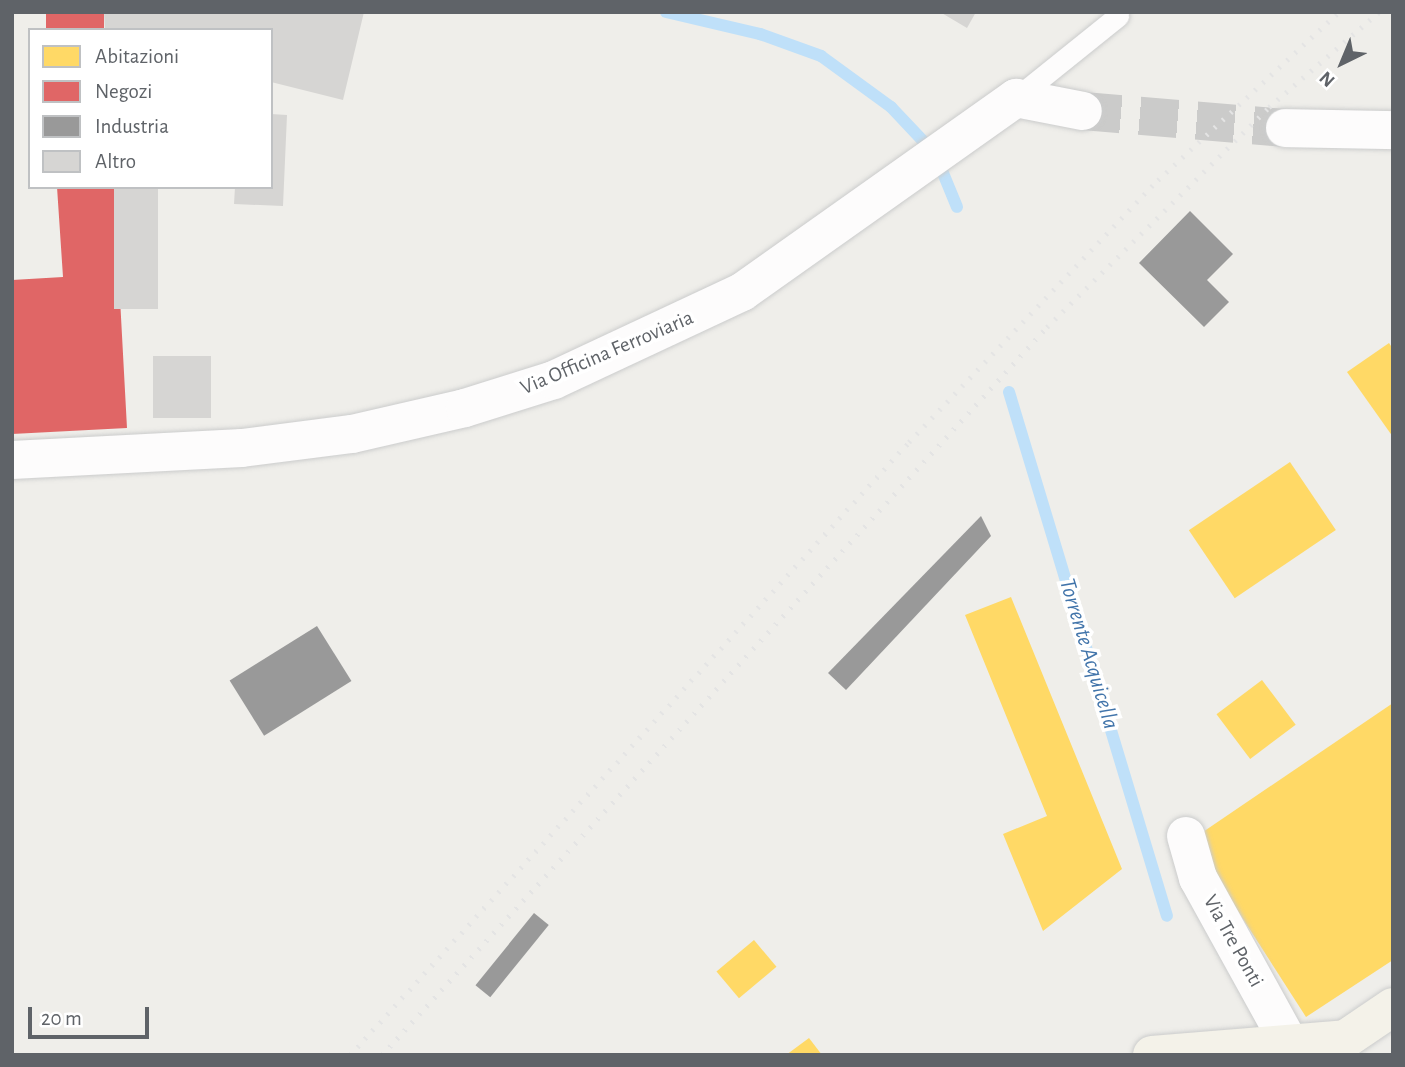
<!DOCTYPE html>
<html>
<head>
<meta charset="utf-8">
<style>
  body { margin:0 }
  #map { position:relative; width:1405px; height:1067px; overflow:hidden; background:#efeeea; font-family:"Alegreya Sans",sans-serif }
  div>[style] { position:absolute }
  .homes>* { inset:0; background:#ffd966; transform-origin:0 0 }
  .shops>* { inset:0; background:#e06666; transform-origin:0 0 }
  .industry>* { inset:0; background:#999; transform-origin:0 0 }
  .stream>* { height:12px; margin:-6px; padding:0 6px; transform-origin:6px; border-radius:6px; background:#bfe0f9 }
  .building>* { inset:0; background:#d6d5d3; transform-origin:0 0 }
  .secondary-tunnel>* { height:38px; margin-top:-19px; transform-origin:0; background:repeating-linear-gradient(90deg,#cbcbca 0 38px,transparent 0 57px) }
  .roads { filter:drop-shadow(0 0 2px #cbcccc) drop-shadow(0 0 2px #cbcccc) }
  .service>* { height:21px; margin:-10.5px; padding:0 10.5px; transform-origin:10.5px; border-radius:10.5px; background:#fdfcfc }
  .minor>* { height:38px; margin:-19px; padding:0 19px; transform-origin:19px; border-radius:19px; background:#fdfcfc }
  .secondary>* { height:38px; margin:-19px; padding:0 19px; transform-origin:19px; border-radius:19px; background:#fdfcfc }
  .primary>* { height:38px; margin:-19px; padding:0 19px; transform-origin:19px; border-radius:19px; background:#f4f2e9 }
  .rail>* { height:5px; margin-top:-2.5px; transform-origin:0; background:repeating-linear-gradient(90deg,#e4e4e4 0 2px,transparent 0 11px) }
  span { translate:-50% -50%; white-space:nowrap; text-align:center; line-height:1.15; -webkit-text-stroke:7px #fff; paint-order:stroke }
  .street-label { font-size:21px; color:#5f6368 }
  .water-label { font-size:23px; color:#4174aa; font-style:italic }
  .frame { position:absolute; inset:0; border:14px solid #5f6368; pointer-events:none }
  .legend { position:absolute; left:28px; top:28px; width:245px; height:161px; box-sizing:border-box; background:#fff; border:2px solid #bfc1c3; margin:0; padding:9px 12px; list-style:none; font-size:21px; color:#5f6368 }
  .legend li { display:flex; align-items:center; gap:14px; height:35px }
  .legend b { width:35px; border:2px solid #bfc1c3 }
  .north { position:absolute; left:1307px; top:28px; width:70px; height:70px; -webkit-text-stroke:5px #fff; paint-order:stroke; rotate:223deg; font-size:19px; font-weight:700; line-height:28px; text-align:center; color:#5f6368 }
  .north::after { content:''; display:block; margin:auto; width:24px; height:32px; background:#5f6368; clip-path:polygon(50% 0,100% 100%,50% 72%,0 100%) }
  .scale { position:absolute; left:28px; top:1007px; width:121px; height:32px; box-sizing:border-box; border:4px solid #5f6368; border-top:0; padding-left:9px; font-size:21px; line-height:24px; white-space:nowrap; color:#5f6368; -webkit-text-stroke:5px #fff; paint-order:stroke }
</style>
</head>
<body>
<div id="map">
  <div class="homes">
    <i style="clip-path:polygon(1389px 343px,1393px 349px,1393px 437px,1347px 372px)"></i>
    <i style="left:1290px;top:462px;width:82px;height:122px;rotate:56deg"></i>
    <i style="clip-path:polygon(1011px 597px,1122px 869px,1043px 931px,1003px 834px,1047px 816px,965px 615px)"></i>
    <i style="left:1262px;top:680px;width:56px;height:57px;rotate:53deg"></i>
    <i style="clip-path:polygon(1393px 703px,1393px 960px,1306px 1017px,1209px 866px,1197px 836px)"></i>
    <i style="left:754px;top:940px;width:35px;height:49px;rotate:50deg"></i>
    <i style="clip-path:polygon(809px 1038px,822px 1055px,786px 1055px)"></i>
  </div>
  <div class="shops">
    <i style="left:46px;top:12px;width:58px;height:18px"></i>
    <i style="clip-path:polygon(57px 187px,114px 187px,127px 428px,12px 434px,12px 280px,63px 277px)"></i>
  </div>
  <div class="industry">
    <i style="clip-path:polygon(1190px 211px,1233px 254px,1207px 280px,1229px 302px,1204px 327px,1139px 263px)"></i>
    <i style="clip-path:polygon(981px 516px,991px 536px,846px 690px,828px 673px)"></i>
    <i style="left:317px;top:626px;width:65px;height:103px;rotate:58deg"></i>
    <i style="left:534px;top:913px;width:19px;height:93px;rotate:39deg"></i>
  </div>
  <div class="stream">
    <i style="left:666px;top:12px;width:97px;rotate:13.2deg"></i>
    <i style="left:760px;top:34px;width:65px;rotate:19.8deg"></i>
    <i style="left:821px;top:56px;width:87px;rotate:36.1deg"></i>
    <i style="left:891px;top:107px;width:51px;rotate:46.6deg"></i>
    <i style="left:926px;top:144px;width:16px;rotate:50deg"></i>
    <i style="left:936px;top:156px;width:55px;rotate:67.6deg"></i>
    <i style="left:1009px;top:392px;width:547px;rotate:73.22deg"></i>
  </div>
  <div class="building">
    <i style="clip-path:polygon(104px 12px,364px 12px,343px 100px,271px 82px,271px 30px,105px 30px)"></i>
    <i style="clip-path:polygon(940px 12px,976px 12px,967px 28px)"></i>
    <i style="clip-path:polygon(271px 114px,287px 115px,283px 206px,234px 204px,235px 187px,271px 187px)"></i>
    <i style="left:114px;top:187px;width:44px;height:122px"></i>
    <i style="left:153px;top:356px;width:58px;height:62px"></i>
  </div>
  <div class="secondary-tunnel">
    <i style="left:1083px;top:111px;width:203px;rotate:4.8deg"></i>
  </div>
  <div class="roads">
    <div class="service">
      <i style="left:1016px;top:98px;width:131px;rotate:-38.8deg"></i>
    </div>
    <div class="minor">
      <i style="left:1186px;top:836px;width:44px;rotate:74.1deg"></i>
      <i style="left:1198px;top:878px;width:188px;rotate:61.1deg"></i>
    </div>
    <div class="secondary">
      <i style="left:1285px;top:128px;width:108px;rotate:1.1deg"></i>
      <i style="left:12px;top:460px;width:230px;rotate:-3deg"></i>
      <i style="left:242px;top:448px;width:111px;rotate:-7.3deg"></i>
      <i style="left:352px;top:434px;width:116px;rotate:-13deg"></i>
      <i style="left:465px;top:408px;width:93px;rotate:-17.5deg"></i>
      <i style="left:554px;top:380px;width:208px;rotate:-25.1deg"></i>
      <i style="left:742px;top:292px;width:336px;rotate:-35.3deg"></i>
      <i style="left:1016px;top:98px;width:68px;rotate:11deg"></i>
    </div>
    <div class="primary">
      <i style="left:1325px;top:1053px;width:82px;rotate:-34.1deg"></i>
      <i style="left:1152px;top:1055px;width:194px;rotate:-4.7deg"></i>
    </div>
  </div>
  <div class="rail">
    <i style="left:350px;top:1055px;width:830px;rotate:-47.64deg"></i>
    <i style="left:909px;top:442px;width:361px;rotate:-46.5deg"></i>
    <i style="left:1158px;top:180px;width:247px;rotate:-42.9deg"></i>
    <i style="left:382px;top:1055px;width:986px;rotate:-47.59deg"></i>
    <i style="left:1047px;top:327px;width:313px;rotate:-44.7deg"></i>
    <i style="left:1269px;top:107px;width:145px;rotate:-40.8deg"></i>
  </div>
  <div class="street-label">
    <span style="left:607px;top:353px;rotate:-23deg">Via Officina Ferroviaria</span>
    <span style="left:1233px;top:941px;rotate:61deg">Via Tre Ponti</span>
  </div>
  <div class="water-label">
    <span style="left:1088px;top:654px;rotate:73deg">Torrente Acquicella</span>
  </div>
  <div class="frame"></div>
  <ul class="legend">
  <li><b style="height:19px;background:#ffd966"></b>Abitazioni</li>
  <li><b style="height:19px;background:#e06666"></b>Negozi</li>
  <li><b style="height:19px;background:#999"></b>Industria</li>
  <li><b style="height:19px;background:#d6d5d3"></b>Altro</li>
  </ul>
  <div class="north">N</div>
  <div class="scale">20 m</div>
</div>
</body>
</html>
